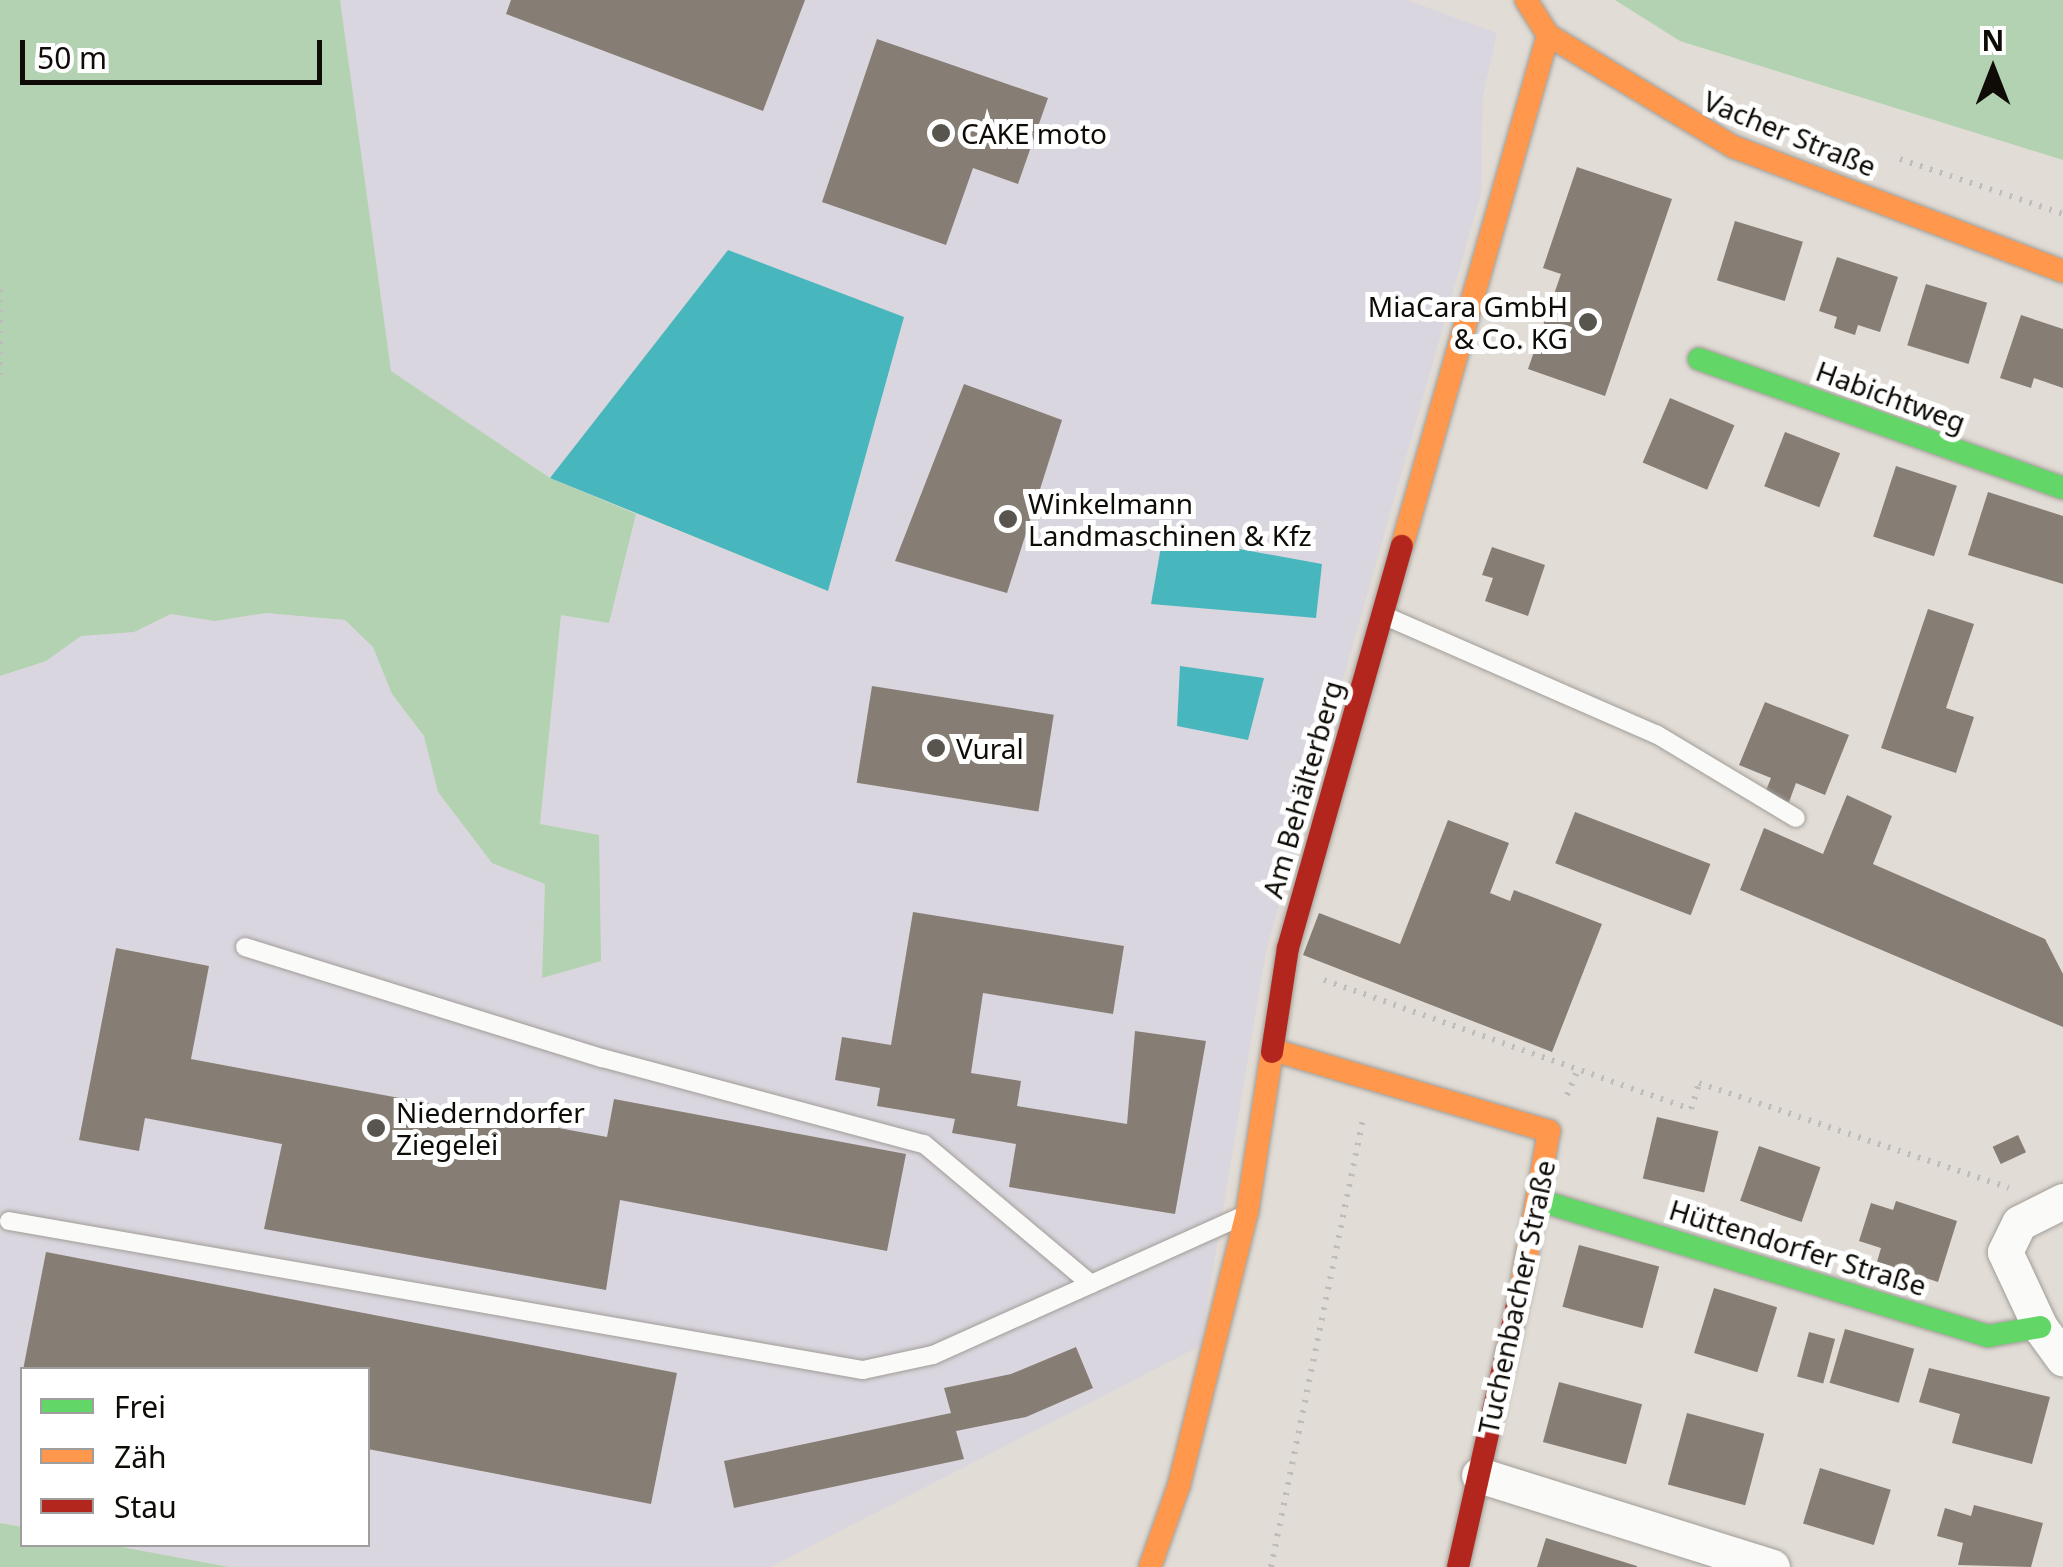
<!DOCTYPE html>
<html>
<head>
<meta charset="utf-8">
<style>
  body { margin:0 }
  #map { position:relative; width:2063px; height:1567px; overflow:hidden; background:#e1dcd5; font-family:"Noto Sans",sans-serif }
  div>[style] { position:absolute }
  .commercial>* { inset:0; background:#dad6df }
  .green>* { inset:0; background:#b2d2b1 }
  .water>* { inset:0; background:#48b6bd }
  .building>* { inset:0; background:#867d74; transform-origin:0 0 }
  .path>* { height:6px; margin-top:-3px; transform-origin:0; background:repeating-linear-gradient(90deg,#bfbdbb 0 2.5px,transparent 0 10.5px) }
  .roads { filter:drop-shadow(0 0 2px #a19d97) drop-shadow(0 0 2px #a19d97) }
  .lane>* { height:18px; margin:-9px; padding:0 9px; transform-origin:9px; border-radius:9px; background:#fafaf9 }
  .street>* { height:35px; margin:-17.5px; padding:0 17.5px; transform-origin:17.5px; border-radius:17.5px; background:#fafaf9 }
  .fast>* { height:22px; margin:-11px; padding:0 11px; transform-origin:11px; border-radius:11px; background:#63d668 }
  .slow>* { height:22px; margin:-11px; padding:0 11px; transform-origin:11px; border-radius:11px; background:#ff974d }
  .jam>* { height:22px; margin:-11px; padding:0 11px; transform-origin:11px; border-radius:11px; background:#b3261e }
  .dots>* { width:28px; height:28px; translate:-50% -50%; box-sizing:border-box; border:5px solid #fff; border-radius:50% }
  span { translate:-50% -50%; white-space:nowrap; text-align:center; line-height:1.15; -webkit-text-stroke:10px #fff; paint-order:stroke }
  .poi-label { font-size:28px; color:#0f0c07 }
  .left { translate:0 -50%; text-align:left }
  .right { translate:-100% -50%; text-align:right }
  .street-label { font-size:28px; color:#0f0c07 }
  .legend { position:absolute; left:20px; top:1367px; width:350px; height:180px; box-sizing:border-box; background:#fff; border:2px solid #9f9e9c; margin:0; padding:12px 18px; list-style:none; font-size:30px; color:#0f0c07 }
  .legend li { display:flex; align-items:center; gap:20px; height:50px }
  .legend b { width:50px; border:2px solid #9f9e9c }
  .north { position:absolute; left:1943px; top:20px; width:100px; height:100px; -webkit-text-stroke:8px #fff; paint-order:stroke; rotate:0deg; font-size:28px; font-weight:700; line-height:40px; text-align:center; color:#0f0c07 }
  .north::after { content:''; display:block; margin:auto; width:35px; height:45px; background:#0f0c07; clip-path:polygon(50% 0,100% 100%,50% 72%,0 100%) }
  .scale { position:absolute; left:20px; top:40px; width:302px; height:45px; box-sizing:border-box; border:5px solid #0f0c07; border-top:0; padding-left:12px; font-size:30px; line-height:35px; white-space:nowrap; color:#0f0c07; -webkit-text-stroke:8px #fff; paint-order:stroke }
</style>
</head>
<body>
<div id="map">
  <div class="commercial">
    <i style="clip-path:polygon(340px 0,1407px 0,1497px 33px,1483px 95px,1481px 193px,1266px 951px,1200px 1346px,770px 1567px,229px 1567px,111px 1545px,368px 1544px,368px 1370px,22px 1370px,22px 1527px,0 1523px,0 676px,46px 661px,81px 636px,134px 632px,171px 614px,215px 621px,266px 613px,345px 620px,373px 647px,392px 694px,424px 736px,438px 792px,492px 863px,545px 884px,542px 977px,600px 961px,540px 824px,561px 614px,609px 623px,636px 514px,828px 591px,903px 318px,728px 250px,550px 478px,390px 371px)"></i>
  </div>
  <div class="green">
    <i style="clip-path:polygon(0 0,340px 0,391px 371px,550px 478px,636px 514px,609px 623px,561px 615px,540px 824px,599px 835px,601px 961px,542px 978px,545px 884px,492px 863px,438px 792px,424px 736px,392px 694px,373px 647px,345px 620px,266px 613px,215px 621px,171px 614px,134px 632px,81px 636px,46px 661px,0 676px)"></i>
    <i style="clip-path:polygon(1615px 0,2063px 0,2063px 160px,1680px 41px)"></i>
    <i style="clip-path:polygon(0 1523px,22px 1527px,22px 1544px,111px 1545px,229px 1567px,0 1567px)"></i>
  </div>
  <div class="water">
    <i style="clip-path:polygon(728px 250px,904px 317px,828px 591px,550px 478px)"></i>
    <i style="clip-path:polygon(1163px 535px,1322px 564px,1316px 618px,1151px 604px)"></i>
    <i style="clip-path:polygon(1180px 666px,1264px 678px,1248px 740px,1177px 726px)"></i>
  </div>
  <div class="building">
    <i style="clip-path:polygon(511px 0,805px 0,763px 111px,506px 14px)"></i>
    <i style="clip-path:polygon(877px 39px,1048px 98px,1018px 184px,973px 168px,946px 245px,822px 202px)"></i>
    <i style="clip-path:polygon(1577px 167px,1672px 199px,1605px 396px,1528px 369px,1561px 274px,1543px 268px)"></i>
    <i style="left:1735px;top:221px;width:71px;height:62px;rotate:17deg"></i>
    <i style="clip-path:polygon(1837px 257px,1898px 277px,1880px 332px,1858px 325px,1855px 335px,1834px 328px,1837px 317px,1819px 311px)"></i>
    <i style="left:1926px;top:284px;width:64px;height:64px;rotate:17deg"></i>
    <i style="clip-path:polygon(2021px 315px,2063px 329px,2063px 388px,2034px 378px,2031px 388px,2000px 378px)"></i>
    <i style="clip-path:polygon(964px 384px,1062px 420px,1007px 593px,895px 561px)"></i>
    <i style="left:1670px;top:398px;width:70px;height:70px;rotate:23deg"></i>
    <i style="left:1785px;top:432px;width:59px;height:58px;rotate:21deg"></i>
    <i style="left:1896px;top:466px;width:64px;height:74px;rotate:18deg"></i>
    <i style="clip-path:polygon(1988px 492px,2063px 516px,2063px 584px,1968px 555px)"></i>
    <i style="clip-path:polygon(1492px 547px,1545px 565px,1528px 616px,1485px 601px,1493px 578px,1482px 575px)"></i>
    <i style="clip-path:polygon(1928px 609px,1974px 624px,1946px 708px,1974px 717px,1956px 773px,1881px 748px)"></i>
    <i style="left:872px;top:686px;width:184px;height:98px;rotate:9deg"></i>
    <i style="clip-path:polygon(1765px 702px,1849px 735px,1825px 795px,1796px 783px,1789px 802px,1765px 793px,1771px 778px,1739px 765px)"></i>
    <i style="clip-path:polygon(1847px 795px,1892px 816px,1873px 864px,2045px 939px,2063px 974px,2063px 1027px,1740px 890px,1764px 828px,1823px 854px)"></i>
    <i style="left:1575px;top:812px;width:145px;height:55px;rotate:21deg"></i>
    <i style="clip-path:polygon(1448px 820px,1509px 843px,1490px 893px,1510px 901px,1514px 890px,1602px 924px,1552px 1052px,1303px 955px,1319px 913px,1400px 944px)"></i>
    <i style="clip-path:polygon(913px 912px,1124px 946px,1113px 1014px,983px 993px,971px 1073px,1021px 1081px,1017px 1106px,1127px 1124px,1135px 1031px,1206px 1041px,1175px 1214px,1009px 1187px,1016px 1144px,952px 1133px,955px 1119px,877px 1106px,880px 1088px,835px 1080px,842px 1037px,891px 1045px)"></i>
    <i style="clip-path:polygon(116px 948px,209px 966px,191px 1059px,607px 1137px,614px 1099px,906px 1154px,887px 1251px,620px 1200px,606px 1290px,264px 1229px,282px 1144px,145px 1118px,139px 1151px,79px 1140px)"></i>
    <i style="left:1657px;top:1117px;width:63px;height:63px;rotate:13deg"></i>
    <i style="left:2018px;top:1135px;width:19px;height:28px;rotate:65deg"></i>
    <i style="left:1759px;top:1146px;width:65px;height:58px;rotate:19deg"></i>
    <i style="clip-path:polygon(1896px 1201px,1957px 1221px,1938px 1282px,1877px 1262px,1881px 1248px,1859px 1241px,1871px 1203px,1893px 1210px)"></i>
    <i style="left:1579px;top:1245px;width:83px;height:64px;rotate:15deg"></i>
    <i style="clip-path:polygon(46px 1252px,677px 1373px,651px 1504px,368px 1449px,368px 1370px,23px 1370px)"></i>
    <i style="left:1714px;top:1288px;width:66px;height:68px;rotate:17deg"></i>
    <i style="left:1845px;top:1329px;width:72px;height:56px;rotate:16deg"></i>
    <i style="left:1809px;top:1332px;width:27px;height:46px;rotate:15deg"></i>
    <i style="clip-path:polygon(1076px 1347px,1093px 1388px,1026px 1417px,956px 1431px,964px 1459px,734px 1508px,724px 1461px,951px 1413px,944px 1388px,1011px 1374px)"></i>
    <i style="clip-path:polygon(1929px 1368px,2050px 1397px,2032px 1464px,1952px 1443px,1960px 1414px,1919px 1402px)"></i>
    <i style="left:1559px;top:1382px;width:86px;height:62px;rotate:15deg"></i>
    <i style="left:1687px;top:1413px;width:80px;height:74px;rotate:15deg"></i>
    <i style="left:1820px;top:1468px;width:74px;height:58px;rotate:17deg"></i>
    <i style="clip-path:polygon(1974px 1505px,2043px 1523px,2031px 1567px,1958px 1565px,1963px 1543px,1937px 1536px,1945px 1508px,1971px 1516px)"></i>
    <i style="clip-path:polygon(1546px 1538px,1637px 1566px,1637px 1567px,1537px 1567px)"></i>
  </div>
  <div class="path">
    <i style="left:1900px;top:159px;width:172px;rotate:18.6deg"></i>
    <i style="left:0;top:289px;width:91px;rotate:90deg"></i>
    <i style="left:1324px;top:980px;width:389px;rotate:19.4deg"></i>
    <i style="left:1691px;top:1109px;width:27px;rotate:-73deg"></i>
    <i style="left:1699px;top:1083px;width:327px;rotate:18.7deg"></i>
    <i style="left:1567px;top:1095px;width:28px;rotate:-67deg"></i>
    <i style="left:1271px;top:1567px;width:459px;rotate:-78.4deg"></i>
  </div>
  <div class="roads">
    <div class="lane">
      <i style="left:1383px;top:615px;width:298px;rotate:23.6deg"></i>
      <i style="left:1656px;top:734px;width:163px;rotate:31deg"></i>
      <i style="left:245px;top:947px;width:374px;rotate:17.3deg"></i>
      <i style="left:602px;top:1058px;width:333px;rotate:15deg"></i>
      <i style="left:924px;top:1144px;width:218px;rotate:40deg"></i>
      <i style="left:9px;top:1221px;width:867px;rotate:9.9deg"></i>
      <i style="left:863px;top:1370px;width:72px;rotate:-12.1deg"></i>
      <i style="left:933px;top:1355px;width:334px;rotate:-24.2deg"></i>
    </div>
    <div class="street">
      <i style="left:2063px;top:1201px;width:49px;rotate:153.4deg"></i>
      <i style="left:2019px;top:1223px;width:32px;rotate:116deg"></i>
      <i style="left:2005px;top:1252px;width:83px;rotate:65deg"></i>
      <i style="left:2040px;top:1327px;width:39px;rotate:54deg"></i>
      <i style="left:1479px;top:1475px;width:307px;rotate:17.4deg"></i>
    </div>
    <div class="fast">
      <i style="left:1699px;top:359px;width:386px;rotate:19.5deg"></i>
      <i style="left:1541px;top:1201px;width:467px;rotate:16.8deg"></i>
      <i style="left:1988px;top:1336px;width:53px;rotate:-9.8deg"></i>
    </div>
    <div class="slow">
      <i style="left:1526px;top:0;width:41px;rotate:57.8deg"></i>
      <i style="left:1548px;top:35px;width:217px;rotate:31.1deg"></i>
      <i style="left:1734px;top:147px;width:352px;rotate:20.7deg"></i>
      <i style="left:1402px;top:546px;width:531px;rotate:-74.05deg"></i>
      <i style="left:1273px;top:1050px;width:288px;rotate:16.4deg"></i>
      <i style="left:1549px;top:1131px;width:158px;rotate:100.2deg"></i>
      <i style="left:1150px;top:1567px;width:87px;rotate:-70.5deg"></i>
      <i style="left:1179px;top:1485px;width:280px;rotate:-76deg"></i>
      <i style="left:1247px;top:1213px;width:163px;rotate:-81.2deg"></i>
    </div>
    <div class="jam">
      <i style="left:1272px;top:1052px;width:105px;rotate:-81.3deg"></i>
      <i style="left:1288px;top:948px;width:418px;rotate:-74.2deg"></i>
      <i style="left:1458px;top:1567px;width:287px;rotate:-77.3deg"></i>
    </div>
  </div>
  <div class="dots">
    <i style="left:941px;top:133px;background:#58554f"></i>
    <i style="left:1588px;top:322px;background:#58554f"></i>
    <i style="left:1008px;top:519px;background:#58554f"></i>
    <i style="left:936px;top:748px;background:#58554f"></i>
    <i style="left:376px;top:1128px;background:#58554f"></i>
  </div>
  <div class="poi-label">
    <span class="left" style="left:961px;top:133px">CAKE moto</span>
    <span class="right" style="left:1568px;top:322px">MiaCara GmbH<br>&amp; Co. KG</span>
    <span class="left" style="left:1028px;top:519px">Winkelmann<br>Landmaschinen &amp; Kfz</span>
    <span class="left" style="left:956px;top:748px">Vural</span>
    <span class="left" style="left:396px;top:1128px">Niederndorfer<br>Ziegelei</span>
  </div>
  <div class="street-label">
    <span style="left:1790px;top:133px;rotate:22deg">Vacher Straße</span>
    <span style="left:1891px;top:396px;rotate:20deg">Habichtweg</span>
    <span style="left:1302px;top:789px;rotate:-74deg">Am Behälterberg</span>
    <span style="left:1798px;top:1247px;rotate:17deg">Hüttendorfer Straße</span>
    <span style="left:1516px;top:1297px;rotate:-78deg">Tuchenbacher Straße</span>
  </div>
  <ul class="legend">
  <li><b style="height:12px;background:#63d668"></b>Frei</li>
  <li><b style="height:12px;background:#ff974d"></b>Zäh</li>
  <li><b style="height:12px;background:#b3261e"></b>Stau</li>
  </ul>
  <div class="north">N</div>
  <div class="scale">50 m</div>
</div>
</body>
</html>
